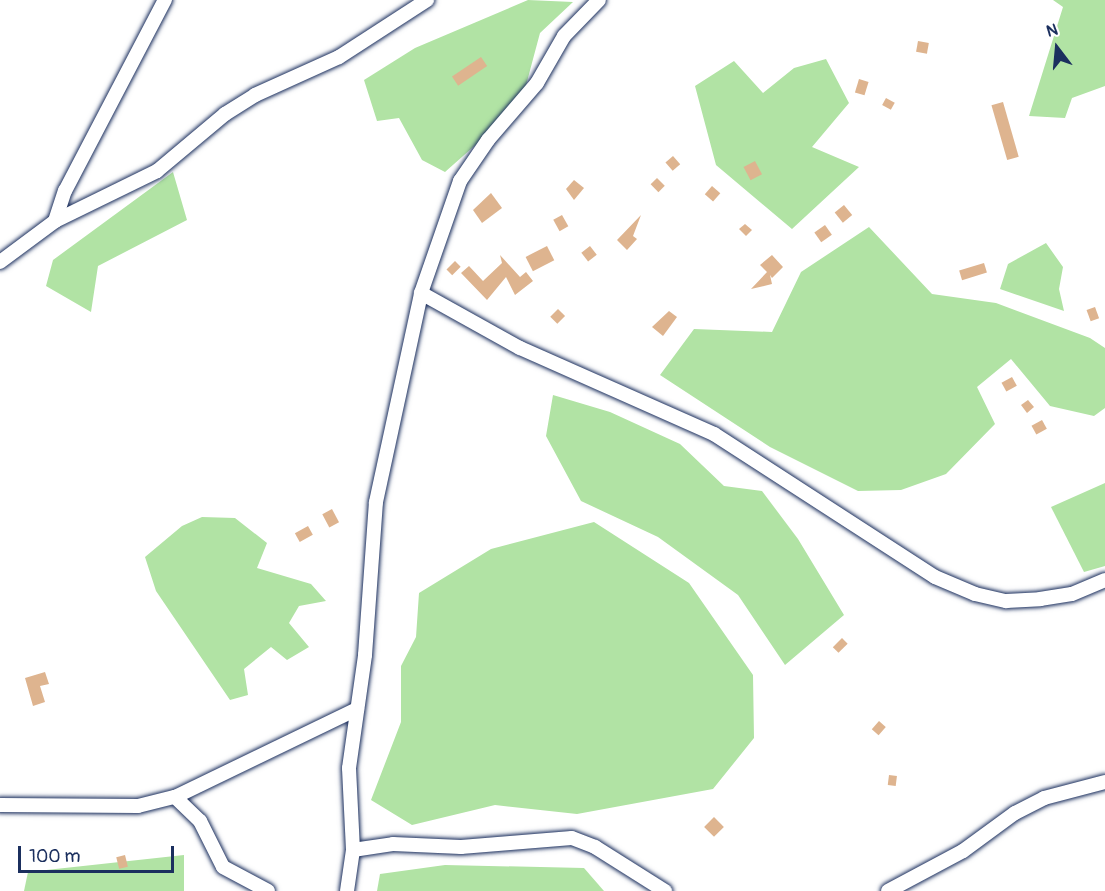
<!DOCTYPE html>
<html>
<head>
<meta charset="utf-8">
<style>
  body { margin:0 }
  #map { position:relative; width:1105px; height:891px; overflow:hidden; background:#fff; font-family:Pangolin,sans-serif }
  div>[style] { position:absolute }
  .green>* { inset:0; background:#b1e3a4 }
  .building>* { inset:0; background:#deb48f; transform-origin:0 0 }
  .roads { filter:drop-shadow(0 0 2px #1b2f5e) drop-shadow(0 0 2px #1b2f5e) }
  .minor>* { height:14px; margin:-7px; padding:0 7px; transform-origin:7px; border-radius:7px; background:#fff }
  span { translate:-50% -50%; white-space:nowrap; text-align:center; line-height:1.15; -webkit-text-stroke:5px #fff; paint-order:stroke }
  .north { position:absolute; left:1027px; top:18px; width:60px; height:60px; -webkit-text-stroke:4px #fff; paint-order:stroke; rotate:344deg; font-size:16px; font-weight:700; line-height:24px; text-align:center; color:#1b2f5e }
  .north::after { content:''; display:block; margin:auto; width:21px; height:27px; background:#1b2f5e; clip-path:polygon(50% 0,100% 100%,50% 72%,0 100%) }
  .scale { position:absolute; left:18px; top:846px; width:156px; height:27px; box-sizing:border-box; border:3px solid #1b2f5e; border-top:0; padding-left:8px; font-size:18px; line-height:21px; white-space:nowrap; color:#1b2f5e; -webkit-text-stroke:4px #fff; paint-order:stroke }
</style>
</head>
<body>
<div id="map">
  <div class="green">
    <i style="clip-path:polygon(528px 0,573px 2px,540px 33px,525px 89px,489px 133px,445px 172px,422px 160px,399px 118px,377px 121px,364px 80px,415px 48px)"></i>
    <i style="clip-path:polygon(1053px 0,1105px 0,1105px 86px,1072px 98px,1065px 118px,1029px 116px,1063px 7px)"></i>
    <i style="clip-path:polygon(826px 59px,849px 103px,812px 147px,859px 167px,792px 229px,716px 165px,695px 86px,734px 61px,763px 93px,794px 68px)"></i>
    <i style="clip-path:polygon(173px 172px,187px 220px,98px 266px,91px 312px,46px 286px,53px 260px)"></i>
    <i style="clip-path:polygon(869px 227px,932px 294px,996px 303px,1090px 338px,1105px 348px,1105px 408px,1094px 416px,1050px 406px,1011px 359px,977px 387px,995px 424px,946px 474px,901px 490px,858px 491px,770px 447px,660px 375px,694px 329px,772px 332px,801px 272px)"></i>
    <i style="clip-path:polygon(1046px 243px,1063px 267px,1059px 289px,1064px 311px,1000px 289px,1008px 264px)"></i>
    <i style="clip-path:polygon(553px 395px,610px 412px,680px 444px,724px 486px,762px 491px,798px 539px,844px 615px,785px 665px,738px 595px,658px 537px,581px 501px,546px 436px)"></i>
    <i style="clip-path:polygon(1105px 483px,1105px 566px,1084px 572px,1051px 507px)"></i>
    <i style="clip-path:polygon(202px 517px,235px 518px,267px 543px,257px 568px,311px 584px,326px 601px,299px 606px,289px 623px,309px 647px,287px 660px,271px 647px,244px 669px,248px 695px,230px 700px,156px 591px,145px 557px,182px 526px)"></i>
    <i style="clip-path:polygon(594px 522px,689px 583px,753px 675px,754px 738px,713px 789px,577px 814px,495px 805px,412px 825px,371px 800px,401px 722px,401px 666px,416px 637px,419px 593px,491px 549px)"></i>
    <i style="clip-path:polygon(184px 855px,184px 891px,24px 891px,28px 872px)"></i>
    <i style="clip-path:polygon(445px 865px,584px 868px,604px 891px,377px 891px,380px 874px)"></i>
  </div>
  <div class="building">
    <i style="left:918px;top:41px;width:11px;height:11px;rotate:10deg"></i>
    <i style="left:481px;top:57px;width:11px;height:35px;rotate:56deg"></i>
    <i style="left:859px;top:79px;width:10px;height:14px;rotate:17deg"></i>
    <i style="left:886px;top:98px;width:10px;height:8px;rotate:29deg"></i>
    <i style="left:1003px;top:102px;width:57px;height:12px;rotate:74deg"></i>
    <i style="left:673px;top:156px;width:11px;height:10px;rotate:49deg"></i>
    <i style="left:755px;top:161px;width:15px;height:13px;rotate:62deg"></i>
    <i style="left:657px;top:178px;width:11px;height:9px;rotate:45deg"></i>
    <i style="clip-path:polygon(574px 180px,584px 188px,574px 200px,566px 189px)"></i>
    <i style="left:712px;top:186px;width:11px;height:11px;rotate:41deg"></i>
    <i style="clip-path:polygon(491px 193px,502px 208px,482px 223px,473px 210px)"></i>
    <i style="left:844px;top:205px;width:13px;height:12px;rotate:51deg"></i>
    <i style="left:562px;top:215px;width:13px;height:10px;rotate:61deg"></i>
    <i style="clip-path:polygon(641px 215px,633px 236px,637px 239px,627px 250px,617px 240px)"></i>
    <i style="clip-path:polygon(745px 224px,752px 230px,746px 236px,739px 229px)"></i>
    <i style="left:825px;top:225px;width:12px;height:13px;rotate:55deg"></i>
    <i style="left:547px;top:246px;width:16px;height:24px;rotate:63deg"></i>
    <i style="left:590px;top:246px;width:11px;height:11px;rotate:52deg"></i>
    <i style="clip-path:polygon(500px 255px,520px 277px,526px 272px,533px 281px,515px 295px,506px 277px,487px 300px,461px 273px,469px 266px,483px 281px,502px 263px)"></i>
    <i style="clip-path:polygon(772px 255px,783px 267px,772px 278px,770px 275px,772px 284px,751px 289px,767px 272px,760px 265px)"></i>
    <i style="left:455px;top:261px;width:8px;height:12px;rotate:45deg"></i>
    <i style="left:984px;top:263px;width:10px;height:26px;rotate:73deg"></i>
    <i style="left:1095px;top:307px;width:12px;height:9px;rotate:70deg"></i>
    <i style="left:558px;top:309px;width:10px;height:11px;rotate:45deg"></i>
    <i style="clip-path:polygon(669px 311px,677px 317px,663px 336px,652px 327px)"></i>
    <i style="left:1012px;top:377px;width:10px;height:12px;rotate:61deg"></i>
    <i style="clip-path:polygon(1028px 400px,1034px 407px,1027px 413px,1021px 405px)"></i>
    <i style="left:1042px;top:420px;width:10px;height:12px;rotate:61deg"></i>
    <i style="left:332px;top:509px;width:15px;height:11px;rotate:62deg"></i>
    <i style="left:308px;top:526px;width:10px;height:15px;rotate:61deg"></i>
    <i style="left:842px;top:638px;width:8px;height:13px;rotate:45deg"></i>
    <i style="clip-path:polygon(45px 672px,49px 684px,40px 686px,45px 702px,33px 706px,25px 678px)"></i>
    <i style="left:879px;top:721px;width:9px;height:11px;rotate:41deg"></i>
    <i style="left:889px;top:775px;width:8px;height:10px;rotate:7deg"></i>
    <i style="left:714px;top:817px;width:14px;height:14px;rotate:45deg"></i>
    <i style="left:125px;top:855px;width:12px;height:9px;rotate:76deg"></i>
  </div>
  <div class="roads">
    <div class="minor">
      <i style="left:55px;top:221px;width:32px;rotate:-72deg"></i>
      <i style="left:65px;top:191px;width:216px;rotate:-62.4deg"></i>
      <i style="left:0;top:262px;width:69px;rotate:-36.7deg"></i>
      <i style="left:55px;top:221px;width:114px;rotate:-26.1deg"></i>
      <i style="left:157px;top:171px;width:89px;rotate:-40deg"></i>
      <i style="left:225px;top:114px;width:36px;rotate:-32deg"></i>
      <i style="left:255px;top:95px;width:92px;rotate:-24.3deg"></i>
      <i style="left:339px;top:57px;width:105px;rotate:-32.9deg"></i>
      <i style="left:421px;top:293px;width:113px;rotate:29.1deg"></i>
      <i style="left:520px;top:348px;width:212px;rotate:23.9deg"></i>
      <i style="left:714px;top:434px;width:263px;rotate:32.9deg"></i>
      <i style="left:935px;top:577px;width:43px;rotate:23deg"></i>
      <i style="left:975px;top:594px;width:32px;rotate:13deg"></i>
      <i style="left:1006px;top:601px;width:34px;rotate:-3deg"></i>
      <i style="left:1040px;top:599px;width:32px;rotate:-9deg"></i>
      <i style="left:1072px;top:594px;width:36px;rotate:-23deg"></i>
      <i style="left:175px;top:797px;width:35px;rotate:44deg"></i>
      <i style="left:200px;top:821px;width:51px;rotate:63.4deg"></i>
      <i style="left:223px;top:867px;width:51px;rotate:28.1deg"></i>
      <i style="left:0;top:805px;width:138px;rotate:0.4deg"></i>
      <i style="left:138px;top:806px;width:38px;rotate:-14deg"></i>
      <i style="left:175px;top:797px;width:202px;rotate:-25.8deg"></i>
      <i style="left:353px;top:850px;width:40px;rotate:-8.5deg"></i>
      <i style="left:393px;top:844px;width:68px;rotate:2.5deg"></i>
      <i style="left:461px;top:847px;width:111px;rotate:-4.6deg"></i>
      <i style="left:572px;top:838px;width:25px;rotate:21deg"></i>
      <i style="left:595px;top:847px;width:83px;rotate:32.2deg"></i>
      <i style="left:347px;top:891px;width:41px;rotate:-81.7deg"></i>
      <i style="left:353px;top:850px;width:82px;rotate:-92.8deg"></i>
      <i style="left:349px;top:768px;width:114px;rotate:-81.9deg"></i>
      <i style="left:365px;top:655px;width:153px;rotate:-85.9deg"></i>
      <i style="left:376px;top:502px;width:214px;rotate:-77.8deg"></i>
      <i style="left:421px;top:293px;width:119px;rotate:-70.8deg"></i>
      <i style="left:460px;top:181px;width:50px;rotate:-55.7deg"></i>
      <i style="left:488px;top:140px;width:75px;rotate:-49.3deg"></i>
      <i style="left:537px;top:83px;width:54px;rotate:-60.1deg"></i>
      <i style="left:564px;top:36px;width:50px;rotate:-45.8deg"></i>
      <i style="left:888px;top:891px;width:85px;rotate:-28.1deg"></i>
      <i style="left:963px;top:851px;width:64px;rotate:-36.2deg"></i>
      <i style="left:1015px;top:813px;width:33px;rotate:-27deg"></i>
      <i style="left:1044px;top:798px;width:63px;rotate:-14.7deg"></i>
    </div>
  </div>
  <div class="north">N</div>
  <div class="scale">100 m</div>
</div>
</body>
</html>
